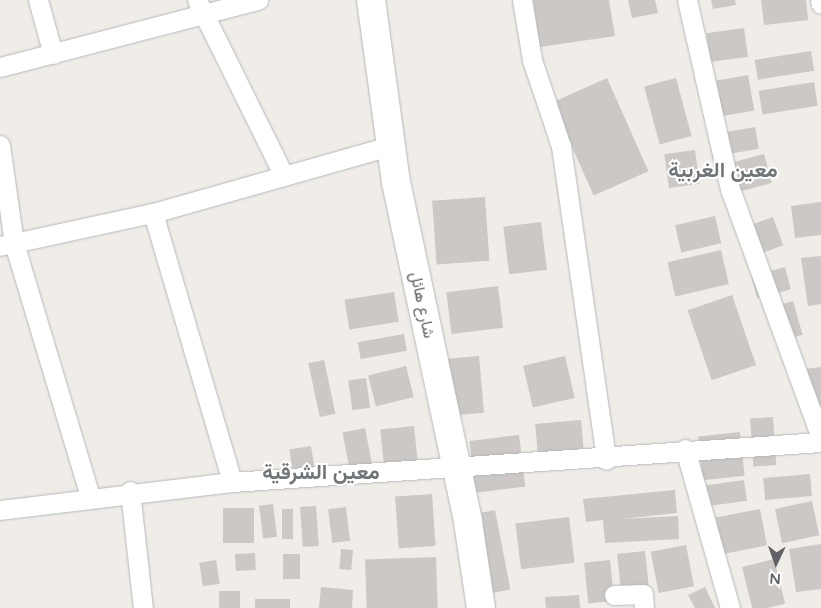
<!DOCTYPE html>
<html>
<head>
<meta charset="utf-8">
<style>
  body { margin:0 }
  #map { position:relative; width:821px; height:608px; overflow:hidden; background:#f0ede8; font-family:"Varela Round",Vazirmatn,sans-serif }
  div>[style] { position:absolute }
  .building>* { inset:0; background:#cbc8c5; transform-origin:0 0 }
  .roads { filter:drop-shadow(0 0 1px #b5b8bb) drop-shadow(0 0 1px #b5b8bb) }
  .street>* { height:19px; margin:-9.5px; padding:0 9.5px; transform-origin:9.5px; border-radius:9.5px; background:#fff }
  .secondary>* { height:28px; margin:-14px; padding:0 14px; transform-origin:14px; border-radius:14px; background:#fff }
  span { translate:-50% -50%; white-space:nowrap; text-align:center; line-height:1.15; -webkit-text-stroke:4px #fff; paint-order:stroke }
  .street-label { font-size:16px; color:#5f6366 }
  .district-label { font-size:21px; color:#707578; font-weight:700 }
  .north { position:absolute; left:751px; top:538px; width:50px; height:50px; -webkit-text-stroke:4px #fff; paint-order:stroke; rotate:183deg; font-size:14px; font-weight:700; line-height:20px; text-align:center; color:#5f6366 }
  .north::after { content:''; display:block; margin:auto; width:18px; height:22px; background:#5f6366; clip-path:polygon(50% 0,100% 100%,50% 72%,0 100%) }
</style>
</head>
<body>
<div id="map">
  <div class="building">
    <i style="clip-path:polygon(533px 0,609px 0,615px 36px,540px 47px)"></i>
    <i style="clip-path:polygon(628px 0,655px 0,658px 13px,632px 18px)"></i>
    <i style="clip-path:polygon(711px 0,735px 0,736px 5px,713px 9px)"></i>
    <i style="clip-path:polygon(761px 0,806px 0,808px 20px,764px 25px)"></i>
    <i style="left:744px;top:28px;width:29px;height:38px;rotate:82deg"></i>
    <i style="left:811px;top:51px;width:20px;height:57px;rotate:81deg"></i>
    <i style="left:748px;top:75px;width:36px;height:32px;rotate:80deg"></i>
    <i style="left:607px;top:78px;width:102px;height:60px;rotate:66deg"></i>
    <i style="left:676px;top:78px;width:60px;height:33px;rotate:75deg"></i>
    <i style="left:814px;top:82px;width:24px;height:56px;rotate:81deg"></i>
    <i style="left:755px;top:127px;width:22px;height:47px;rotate:80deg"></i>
    <i style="left:695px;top:150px;width:34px;height:31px;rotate:82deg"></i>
    <i style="left:764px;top:154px;width:30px;height:44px;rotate:75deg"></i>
    <i style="left:485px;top:197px;width:64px;height:53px;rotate:86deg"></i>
    <i style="clip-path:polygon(821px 202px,821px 235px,795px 238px,791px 206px)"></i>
    <i style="left:715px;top:216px;width:28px;height:41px;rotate:77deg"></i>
    <i style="left:773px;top:217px;width:30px;height:38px;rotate:70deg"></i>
    <i style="left:541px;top:222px;width:48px;height:38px;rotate:83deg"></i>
    <i style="left:721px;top:250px;width:35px;height:55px;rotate:77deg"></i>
    <i style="clip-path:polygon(821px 256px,821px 304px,808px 306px,801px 258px)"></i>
    <i style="left:785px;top:267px;width:23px;height:35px;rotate:75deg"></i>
    <i style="left:498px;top:286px;width:42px;height:52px;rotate:83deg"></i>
    <i style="left:394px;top:292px;width:30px;height:50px;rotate:81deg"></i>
    <i style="left:732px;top:295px;width:74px;height:47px;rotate:71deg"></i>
    <i style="left:793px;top:301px;width:35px;height:25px;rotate:74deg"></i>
    <i style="left:404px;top:334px;width:17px;height:47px;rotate:80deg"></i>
    <i style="left:479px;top:356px;width:57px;height:31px;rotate:85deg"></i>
    <i style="left:565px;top:356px;width:43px;height:43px;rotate:77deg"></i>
    <i style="left:324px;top:360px;width:55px;height:16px;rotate:78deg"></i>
    <i style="left:406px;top:366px;width:32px;height:39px;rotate:76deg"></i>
    <i style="clip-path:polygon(821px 367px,821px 422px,798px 370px)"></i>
    <i style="left:366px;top:378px;width:30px;height:18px;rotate:82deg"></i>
    <i style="left:773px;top:417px;width:48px;height:23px;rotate:86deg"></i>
    <i style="left:581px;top:420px;width:36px;height:46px;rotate:85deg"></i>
    <i style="left:414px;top:426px;width:38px;height:34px;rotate:84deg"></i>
    <i style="left:365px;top:428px;width:52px;height:23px;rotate:79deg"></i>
    <i style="left:740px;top:432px;width:44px;height:42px;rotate:84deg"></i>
    <i style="left:519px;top:435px;width:52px;height:50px;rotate:83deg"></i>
    <i style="left:311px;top:446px;width:25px;height:22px;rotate:81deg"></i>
    <i style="left:810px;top:474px;width:22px;height:47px;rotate:85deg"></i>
    <i style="left:744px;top:480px;width:21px;height:40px;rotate:82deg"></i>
    <i style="clip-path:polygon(675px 490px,677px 513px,621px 519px,678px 516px,679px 539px,605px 543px,603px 520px,586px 522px,583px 499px)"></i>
    <i style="left:432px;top:494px;width:52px;height:37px;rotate:86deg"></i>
    <i style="left:812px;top:501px;width:35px;height:38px;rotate:78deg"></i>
    <i style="left:273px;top:504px;width:33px;height:14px;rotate:83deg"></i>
    <i style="left:316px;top:506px;width:40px;height:16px;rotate:86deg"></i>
    <i style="left:346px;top:507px;width:34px;height:18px;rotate:83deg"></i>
    <i style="left:223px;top:508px;width:31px;height:35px"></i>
    <i style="left:282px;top:509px;width:11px;height:30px"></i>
    <i style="left:760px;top:509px;width:37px;height:45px;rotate:79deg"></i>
    <i style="left:495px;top:510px;width:81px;height:31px;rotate:79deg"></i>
    <i style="left:569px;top:517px;width:46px;height:54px;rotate:83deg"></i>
    <i style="clip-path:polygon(821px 544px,821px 589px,796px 592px,789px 549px)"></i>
    <i style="left:686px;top:545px;width:42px;height:36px;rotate:79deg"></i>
    <i style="left:341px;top:549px;width:12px;height:20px;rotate:5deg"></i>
    <i style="left:645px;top:551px;width:45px;height:28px;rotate:84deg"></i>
    <i style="left:255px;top:553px;width:17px;height:20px;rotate:87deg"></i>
    <i style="left:283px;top:554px;width:17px;height:25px"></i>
    <i style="left:436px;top:557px;width:51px;height:71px;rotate:88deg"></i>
    <i style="left:774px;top:559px;width:46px;height:33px;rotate:76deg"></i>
    <i style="left:216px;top:560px;width:24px;height:17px;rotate:81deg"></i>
    <i style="left:610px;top:560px;width:41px;height:26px;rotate:84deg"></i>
    <i style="clip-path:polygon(321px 587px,353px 590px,352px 608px,319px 608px)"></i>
    <i style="clip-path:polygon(705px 587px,715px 608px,695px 608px,688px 595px)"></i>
    <i style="left:219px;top:591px;width:21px;height:17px"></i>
    <i style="clip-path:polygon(579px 595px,580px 608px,546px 608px,545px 597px)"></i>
    <i style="left:290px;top:599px;width:9px;height:35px;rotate:90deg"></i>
  </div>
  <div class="roads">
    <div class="street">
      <i style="left:38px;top:0;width:56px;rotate:74.5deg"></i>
      <i style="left:197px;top:0;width:196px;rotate:63.7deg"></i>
      <i style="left:522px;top:0;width:61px;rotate:80.5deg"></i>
      <i style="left:532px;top:60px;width:91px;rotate:71.4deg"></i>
      <i style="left:561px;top:146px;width:317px;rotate:81.8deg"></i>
      <i style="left:687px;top:0;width:194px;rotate:77.2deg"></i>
      <i style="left:730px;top:189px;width:265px;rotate:69.9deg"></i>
      <i style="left:820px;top:0;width:4px;rotate:76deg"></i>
      <i style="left:0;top:67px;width:267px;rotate:-14.6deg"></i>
      <i style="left:0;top:145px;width:99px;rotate:81.9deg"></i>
      <i style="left:14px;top:243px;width:264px;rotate:73.3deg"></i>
      <i style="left:153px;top:213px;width:280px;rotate:73.6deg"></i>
      <i style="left:0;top:246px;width:157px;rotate:-12.2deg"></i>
      <i style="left:153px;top:213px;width:246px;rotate:-15.8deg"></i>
      <i style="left:685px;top:449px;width:165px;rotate:74.2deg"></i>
      <i style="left:130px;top:491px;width:118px;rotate:83.7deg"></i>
      <i style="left:0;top:510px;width:234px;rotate:-6.9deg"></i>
      <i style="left:232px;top:482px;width:590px;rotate:-3.89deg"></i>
      <i style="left:614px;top:595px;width:29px;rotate:-2deg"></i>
      <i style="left:643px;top:594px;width:14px;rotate:86deg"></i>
    </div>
    <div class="secondary">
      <i style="left:371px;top:0;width:184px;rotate:82.2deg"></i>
      <i style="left:396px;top:182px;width:348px;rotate:78deg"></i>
      <i style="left:468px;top:522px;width:87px;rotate:81.4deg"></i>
    </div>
  </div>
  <div class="street-label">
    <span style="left:422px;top:305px;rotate:78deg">شارع هائل</span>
  </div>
  <div class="district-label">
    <span style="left:723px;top:171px">معين الغربية</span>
    <span style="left:321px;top:473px">معين الشرقية</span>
  </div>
  <div class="north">N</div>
</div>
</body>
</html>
